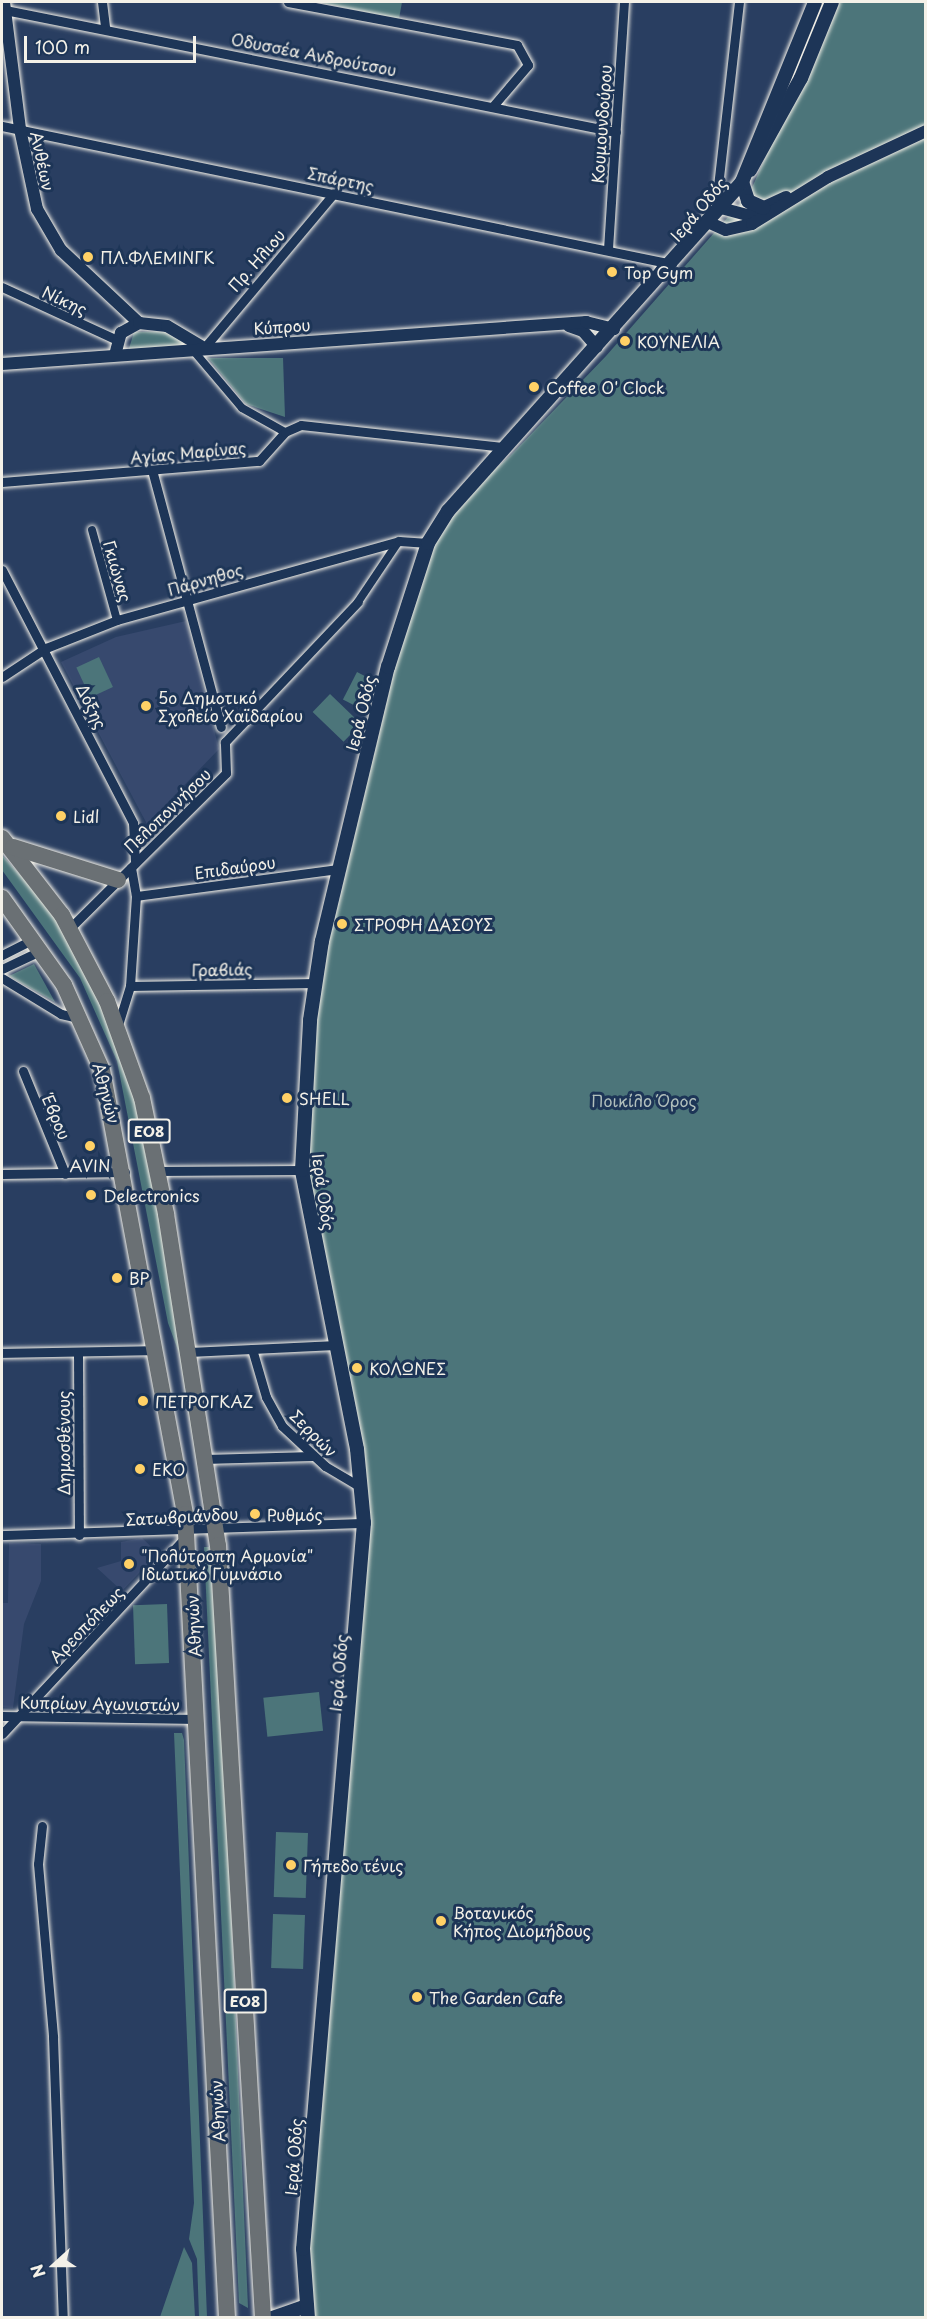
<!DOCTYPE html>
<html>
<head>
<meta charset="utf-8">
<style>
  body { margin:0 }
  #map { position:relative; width:927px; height:2319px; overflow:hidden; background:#293e61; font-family:"Playpen Sans",sans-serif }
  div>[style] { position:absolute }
  .built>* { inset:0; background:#37496e }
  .green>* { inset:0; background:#4c757a; transform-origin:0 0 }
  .roads { filter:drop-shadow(0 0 2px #f4f1e8) drop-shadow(0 0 2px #f4f1e8) }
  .pedestrian>* { height:8px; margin:-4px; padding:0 4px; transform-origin:4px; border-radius:4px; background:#1d3557 }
  .minor>* { height:9px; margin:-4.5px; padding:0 4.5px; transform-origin:4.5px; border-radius:4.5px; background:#1d3557 }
  .tertiary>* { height:12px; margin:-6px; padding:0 6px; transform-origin:6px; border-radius:6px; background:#1d3557 }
  .secondary>* { height:14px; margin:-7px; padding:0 7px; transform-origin:7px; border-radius:7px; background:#1d3557 }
  .trunk>* { height:16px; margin:-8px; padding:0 8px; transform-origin:8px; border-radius:8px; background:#6a7074 }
  .dots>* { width:16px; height:16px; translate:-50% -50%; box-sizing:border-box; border:3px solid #1d3557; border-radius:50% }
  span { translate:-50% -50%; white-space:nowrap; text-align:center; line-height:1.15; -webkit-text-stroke:6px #1d3557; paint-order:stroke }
  .shield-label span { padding:2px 4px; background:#1d3557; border:2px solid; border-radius:4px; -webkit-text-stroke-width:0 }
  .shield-label { font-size:15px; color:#f4f1e8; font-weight:700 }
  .street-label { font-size:16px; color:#f4f1e8 }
  .poi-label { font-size:16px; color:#f4f1e8 }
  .left { translate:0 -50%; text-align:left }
  .park-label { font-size:16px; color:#b1bfbc }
  .frame { position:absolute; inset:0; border:3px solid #f4f1e8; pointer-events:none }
  .north { position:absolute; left:24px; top:2235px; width:60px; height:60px; -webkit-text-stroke:4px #1d3557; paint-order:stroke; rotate:249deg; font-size:16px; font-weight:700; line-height:24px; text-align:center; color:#f4f1e8 }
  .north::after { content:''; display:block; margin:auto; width:21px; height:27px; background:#f4f1e8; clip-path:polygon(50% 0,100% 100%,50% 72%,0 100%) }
  .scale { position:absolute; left:24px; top:36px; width:172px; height:27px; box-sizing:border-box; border:3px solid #f4f1e8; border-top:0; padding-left:8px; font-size:18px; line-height:21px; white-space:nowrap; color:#f4f1e8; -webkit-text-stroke:4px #1d3557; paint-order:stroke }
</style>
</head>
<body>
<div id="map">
  <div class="built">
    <i style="clip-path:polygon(186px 621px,219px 749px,147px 824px,61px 662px,116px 637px)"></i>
    <i style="clip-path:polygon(142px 1538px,158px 1553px,122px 1591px,97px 1568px,121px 1561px,121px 1542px)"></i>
    <i style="clip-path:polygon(9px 1543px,41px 1544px,41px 1581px,24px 1624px,13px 1708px,2px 1707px,2px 1603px,8px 1603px)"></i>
  </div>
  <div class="green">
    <i style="clip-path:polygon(317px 2px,402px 2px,399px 19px)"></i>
    <i style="clip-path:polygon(835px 2px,925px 2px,925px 2317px,308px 2318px,303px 2277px,364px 1523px,302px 1170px,322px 941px,428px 543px,487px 467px,494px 470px,510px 456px,606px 356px,750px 192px)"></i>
    <i style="clip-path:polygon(171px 331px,184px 339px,184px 347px,128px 352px,134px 332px)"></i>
    <i style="clip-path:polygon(208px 358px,283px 358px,285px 417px,246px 404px)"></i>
    <i style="left:99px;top:657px;width:33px;height:25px;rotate:65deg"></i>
    <i style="left:357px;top:672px;width:18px;height:31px;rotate:27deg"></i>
    <i style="left:330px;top:694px;width:43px;height:25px;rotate:44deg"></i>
    <i style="clip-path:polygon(2px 855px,50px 908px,109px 1022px,135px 1098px,153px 1172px,202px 1496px,179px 1353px,168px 1323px,117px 1061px,80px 978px,2px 870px)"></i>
    <i style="clip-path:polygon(34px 964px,55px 1002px,9px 976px)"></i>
    <i style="clip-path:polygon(204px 1547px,209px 1547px,224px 1743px,248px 2308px,239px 2303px)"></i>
    <i style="left:167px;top:1604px;width:59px;height:34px;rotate:88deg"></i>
    <i style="left:319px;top:1692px;width:39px;height:56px;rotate:84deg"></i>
    <i style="clip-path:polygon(174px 1733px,182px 1733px,184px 1740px,207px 2317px,199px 2317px,197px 2259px,189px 2239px,194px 2203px)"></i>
    <i style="left:276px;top:1832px;width:32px;height:65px;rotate:2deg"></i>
    <i style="left:273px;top:1914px;width:32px;height:54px;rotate:2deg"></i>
    <i style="clip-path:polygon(184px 2247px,192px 2263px,195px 2317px,160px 2317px)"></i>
  </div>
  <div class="roads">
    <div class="pedestrian">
      <i style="left:192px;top:349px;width:77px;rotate:49.7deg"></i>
      <i style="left:242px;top:408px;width:49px;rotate:29.2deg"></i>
      <i style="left:92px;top:530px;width:93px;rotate:74.5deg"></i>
      <i style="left:358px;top:602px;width:73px;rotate:-56.1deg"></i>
    </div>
    <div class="minor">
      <i style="left:102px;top:2px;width:26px;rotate:83deg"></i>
      <i style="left:288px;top:2px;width:233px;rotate:10.6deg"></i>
      <i style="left:517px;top:45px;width:23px;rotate:61deg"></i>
      <i style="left:528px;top:65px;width:54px;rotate:130.5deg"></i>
      <i style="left:5px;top:10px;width:623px;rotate:11.29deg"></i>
      <i style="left:2px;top:126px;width:684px;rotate:11.64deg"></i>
      <i style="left:721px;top:208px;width:14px;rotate:-107deg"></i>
      <i style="left:717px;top:195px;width:194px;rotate:-83.5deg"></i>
      <i style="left:608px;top:249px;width:248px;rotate:-86.3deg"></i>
      <i style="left:2px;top:287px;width:127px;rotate:24.7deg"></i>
      <i style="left:204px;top:348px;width:202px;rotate:-50deg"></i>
      <i style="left:152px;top:470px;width:266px;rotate:75deg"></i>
      <i style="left:2px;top:482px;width:258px;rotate:-4.7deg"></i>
      <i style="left:259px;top:461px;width:39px;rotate:-48deg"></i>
      <i style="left:285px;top:432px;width:17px;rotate:-24deg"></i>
      <i style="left:301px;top:425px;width:205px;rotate:6.2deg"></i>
      <i style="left:2px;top:570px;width:285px;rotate:62.6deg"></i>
      <i style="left:133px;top:823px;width:38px;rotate:87deg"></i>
      <i style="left:2px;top:677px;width:53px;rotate:-33.4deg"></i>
      <i style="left:46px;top:648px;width:76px;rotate:-21.5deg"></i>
      <i style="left:117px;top:620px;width:293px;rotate:-15.6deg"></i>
      <i style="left:399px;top:541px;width:29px;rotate:4deg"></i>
      <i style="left:136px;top:896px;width:205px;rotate:-7.6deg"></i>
      <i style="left:70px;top:928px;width:220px;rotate:-44.8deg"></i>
      <i style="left:226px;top:773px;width:31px;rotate:-92deg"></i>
      <i style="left:225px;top:742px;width:193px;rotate:-46.5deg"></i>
      <i style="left:2px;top:955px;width:36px;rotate:-27deg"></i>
      <i style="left:2px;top:969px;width:44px;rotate:-25.4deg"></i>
      <i style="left:2px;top:978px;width:69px;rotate:31.4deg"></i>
      <i style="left:61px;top:1014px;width:18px;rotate:13deg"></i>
      <i style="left:130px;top:986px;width:186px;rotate:-0.9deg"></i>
      <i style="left:118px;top:1025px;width:41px;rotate:-72.9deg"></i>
      <i style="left:130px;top:986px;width:90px;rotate:-86.2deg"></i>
      <i style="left:136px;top:896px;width:29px;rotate:-100deg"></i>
      <i style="left:23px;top:1071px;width:111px;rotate:67.8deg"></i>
      <i style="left:157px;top:1171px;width:145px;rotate:-0.4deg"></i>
      <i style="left:2px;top:1174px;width:123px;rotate:-0.9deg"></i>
      <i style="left:252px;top:1349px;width:50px;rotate:73.7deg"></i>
      <i style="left:266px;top:1397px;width:33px;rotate:61deg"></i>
      <i style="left:282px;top:1426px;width:59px;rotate:42.9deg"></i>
      <i style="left:325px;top:1466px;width:43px;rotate:30.7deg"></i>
      <i style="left:78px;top:1352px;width:183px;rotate:89.7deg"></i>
      <i style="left:189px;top:1352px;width:147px;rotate:-2.7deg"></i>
      <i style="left:2px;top:1353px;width:155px;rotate:-1.1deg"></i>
      <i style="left:204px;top:1459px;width:108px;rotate:-1.6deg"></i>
      <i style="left:2px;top:1535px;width:362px;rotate:-1.9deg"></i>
      <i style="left:2px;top:1716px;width:195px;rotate:0.9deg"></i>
      <i style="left:2px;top:1734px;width:267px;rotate:-47deg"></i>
      <i style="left:42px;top:1826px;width:38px;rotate:96deg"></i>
      <i style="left:38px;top:1864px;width:174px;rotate:85deg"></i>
      <i style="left:53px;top:2037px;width:281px;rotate:88deg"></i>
    </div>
    <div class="tertiary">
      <i style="left:4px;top:2px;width:128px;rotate:82.8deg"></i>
      <i style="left:20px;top:129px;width:82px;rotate:78deg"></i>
      <i style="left:37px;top:209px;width:48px;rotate:59.7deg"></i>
      <i style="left:61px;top:250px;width:107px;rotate:43.1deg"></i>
      <i style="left:721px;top:208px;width:27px;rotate:15deg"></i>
      <i style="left:747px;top:215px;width:43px;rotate:-24.8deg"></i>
      <i style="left:710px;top:223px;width:17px;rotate:24deg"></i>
      <i style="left:726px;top:230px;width:27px;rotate:-13deg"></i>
      <i style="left:752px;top:224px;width:89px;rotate:-31.7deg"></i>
      <i style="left:828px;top:177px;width:108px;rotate:-25.1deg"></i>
      <i style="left:569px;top:326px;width:15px;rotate:20deg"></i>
      <i style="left:583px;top:331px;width:21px;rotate:49deg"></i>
      <i style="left:115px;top:355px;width:23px;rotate:-75deg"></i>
      <i style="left:121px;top:333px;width:21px;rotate:-29deg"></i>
      <i style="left:139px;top:323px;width:28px;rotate:6deg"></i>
      <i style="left:167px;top:326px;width:43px;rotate:30.7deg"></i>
      <i style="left:2px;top:364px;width:586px;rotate:-4.11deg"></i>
      <i style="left:586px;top:322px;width:29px;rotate:14deg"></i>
    </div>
    <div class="secondary">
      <i style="left:750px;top:170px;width:105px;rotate:-61deg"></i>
      <i style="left:801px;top:78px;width:82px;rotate:-67.8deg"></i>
      <i style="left:742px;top:182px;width:20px;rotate:72deg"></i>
      <i style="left:748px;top:201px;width:17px;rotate:24deg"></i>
      <i style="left:272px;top:2318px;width:37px;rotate:-19deg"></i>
      <i style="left:308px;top:2318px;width:69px;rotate:-94.1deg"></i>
      <i style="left:303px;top:2249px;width:729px;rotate:-85.2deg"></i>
      <i style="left:364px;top:1523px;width:74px;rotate:-95.4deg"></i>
      <i style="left:357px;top:1449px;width:284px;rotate:-101.2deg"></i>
      <i style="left:302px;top:1170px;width:150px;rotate:-86.9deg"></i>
      <i style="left:310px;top:1020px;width:80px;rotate:-81.4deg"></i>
      <i style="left:322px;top:941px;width:282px;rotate:-76.5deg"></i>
      <i style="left:388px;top:667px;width:130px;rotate:-72.1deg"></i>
      <i style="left:428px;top:543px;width:38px;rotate:-58deg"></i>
      <i style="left:448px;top:511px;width:441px;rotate:-48.2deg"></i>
      <i style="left:742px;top:182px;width:194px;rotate:-67.9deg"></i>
    </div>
    <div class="trunk">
      <i style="left:2px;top:838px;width:98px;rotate:52.1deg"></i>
      <i style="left:62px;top:915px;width:97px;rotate:62.4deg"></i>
      <i style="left:107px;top:1001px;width:103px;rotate:70.2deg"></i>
      <i style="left:142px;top:1098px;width:118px;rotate:78.3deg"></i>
      <i style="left:166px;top:1214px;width:335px;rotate:81.1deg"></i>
      <i style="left:218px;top:1545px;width:774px;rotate:86.67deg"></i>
      <i style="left:13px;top:847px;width:110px;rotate:17.4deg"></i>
      <i style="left:2px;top:898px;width:107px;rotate:54.5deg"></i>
      <i style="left:64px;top:985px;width:93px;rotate:65.9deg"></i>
      <i style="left:102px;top:1070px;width:452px;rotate:79.4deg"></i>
      <i style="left:185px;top:1514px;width:805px;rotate:87.01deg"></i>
    </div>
  </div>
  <div class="dots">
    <i style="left:88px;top:257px;background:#ffd166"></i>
    <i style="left:612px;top:272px;background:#ffd166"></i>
    <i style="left:625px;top:341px;background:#ffd166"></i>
    <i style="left:534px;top:387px;background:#ffd166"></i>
    <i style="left:146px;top:706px;background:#ffd166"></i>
    <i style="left:61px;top:816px;background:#ffd166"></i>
    <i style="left:342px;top:924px;background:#ffd166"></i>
    <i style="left:287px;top:1098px;background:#ffd166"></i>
    <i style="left:90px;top:1146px;background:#ffd166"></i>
    <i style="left:91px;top:1195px;background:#ffd166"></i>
    <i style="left:117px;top:1278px;background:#ffd166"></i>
    <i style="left:357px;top:1368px;background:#ffd166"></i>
    <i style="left:143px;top:1401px;background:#ffd166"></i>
    <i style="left:140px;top:1469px;background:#ffd166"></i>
    <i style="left:255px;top:1514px;background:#ffd166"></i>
    <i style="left:129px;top:1564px;background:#ffd166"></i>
    <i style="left:291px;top:1865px;background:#ffd166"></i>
    <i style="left:441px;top:1921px;background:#ffd166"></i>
    <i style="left:417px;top:1997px;background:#ffd166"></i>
  </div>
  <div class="shield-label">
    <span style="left:149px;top:1131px">ΕΟ8</span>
    <span style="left:245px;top:2001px">ΕΟ8</span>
  </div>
  <div class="street-label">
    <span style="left:314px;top:54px;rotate:11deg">Οδυσσέα Ανδρούτσου</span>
    <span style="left:601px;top:124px;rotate:-86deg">Κουμουνδούρου</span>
    <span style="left:43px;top:161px;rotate:78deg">Ανθέων</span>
    <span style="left:341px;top:179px;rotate:12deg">Σπάρτης</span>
    <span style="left:698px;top:209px;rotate:-50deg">Ιερά Οδός</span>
    <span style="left:256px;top:260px;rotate:-49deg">Πρ. Ηλιου</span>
    <span style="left:65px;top:300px;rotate:25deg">Νίκης</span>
    <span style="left:282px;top:326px;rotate:-4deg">Κύπρου</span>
    <span style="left:188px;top:452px;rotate:-5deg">Αγίας Μαρίνας</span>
    <span style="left:118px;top:571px;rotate:74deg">Γκιώνας</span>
    <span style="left:205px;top:579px;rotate:-16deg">Πάρνηθος</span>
    <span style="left:92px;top:706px;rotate:64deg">Δόξης</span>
    <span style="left:360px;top:713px;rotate:-76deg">Ιερά Οδός</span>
    <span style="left:167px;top:810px;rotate:-44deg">Πελοποννήσου</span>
    <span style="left:235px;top:867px;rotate:-8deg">Επιδαύρου</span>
    <span style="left:222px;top:969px;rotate:-1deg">Γραβιάς</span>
    <span style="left:107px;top:1093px;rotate:75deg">Αθηνών</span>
    <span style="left:57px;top:1117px;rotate:67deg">Έβρου</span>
    <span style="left:324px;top:1192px;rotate:82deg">Ιερά Οδός</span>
    <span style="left:314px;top:1433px;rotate:45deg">Σερρών</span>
    <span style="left:63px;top:1443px;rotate:-90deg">Δημοσθένους</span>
    <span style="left:182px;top:1516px;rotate:-3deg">Σατωβριάνδου</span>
    <span style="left:86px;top:1624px;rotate:-46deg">Αρεοπόλεως</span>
    <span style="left:193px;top:1626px;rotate:-93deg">Αθηνών</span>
    <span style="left:338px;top:1673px;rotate:-85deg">Ιερά Οδός</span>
    <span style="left:100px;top:1703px;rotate:1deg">Κυπρίων Αγωνιστών</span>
    <span style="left:217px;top:2111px;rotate:-93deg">Αθηνών</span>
    <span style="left:293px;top:2157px;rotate:-86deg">Ιερά Οδός</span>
  </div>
  <div class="poi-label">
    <span class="left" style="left:100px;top:257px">ΠΛ.ΦΛΕΜΙΝΓΚ</span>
    <span class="left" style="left:624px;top:272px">Top Gym</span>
    <span class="left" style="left:637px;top:341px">ΚΟΥΝΕΛΙΑ</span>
    <span class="left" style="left:546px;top:387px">Coffee O' Clock</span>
    <span class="left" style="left:158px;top:706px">5ο Δημοτικό<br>Σχολείο Χαϊδαρίου</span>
    <span class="left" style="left:73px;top:816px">Lidl</span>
    <span class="left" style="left:354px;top:924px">ΣΤΡΟΦΗ ΔΑΣΟΥΣ</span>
    <span class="left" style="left:299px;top:1098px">SHELL</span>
    <span style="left:90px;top:1165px">AVIN</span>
    <span class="left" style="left:103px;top:1195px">Delectronics</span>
    <span class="left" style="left:129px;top:1278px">BP</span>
    <span class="left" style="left:369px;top:1368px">ΚΟΛΩΝΕΣ</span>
    <span class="left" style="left:155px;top:1401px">ΠΕΤΡΟΓΚΑΖ</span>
    <span class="left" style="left:152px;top:1469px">EKO</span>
    <span class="left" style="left:267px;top:1514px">Ρυθμός</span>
    <span class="left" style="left:141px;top:1564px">"Πολύτροπη Αρμονία"<br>Ιδιωτικό Γυμνάσιο</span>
    <span class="left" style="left:303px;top:1865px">Γήπεδο τένις</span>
    <span class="left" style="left:453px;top:1921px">Βοτανικός<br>Κήπος Διομήδους</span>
    <span class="left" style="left:429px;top:1997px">The Garden Cafe</span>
  </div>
  <div class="park-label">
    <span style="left:644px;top:1100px">Ποικίλο Όρος</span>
  </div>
  <div class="frame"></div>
  <div class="north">N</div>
  <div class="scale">100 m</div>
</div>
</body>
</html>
